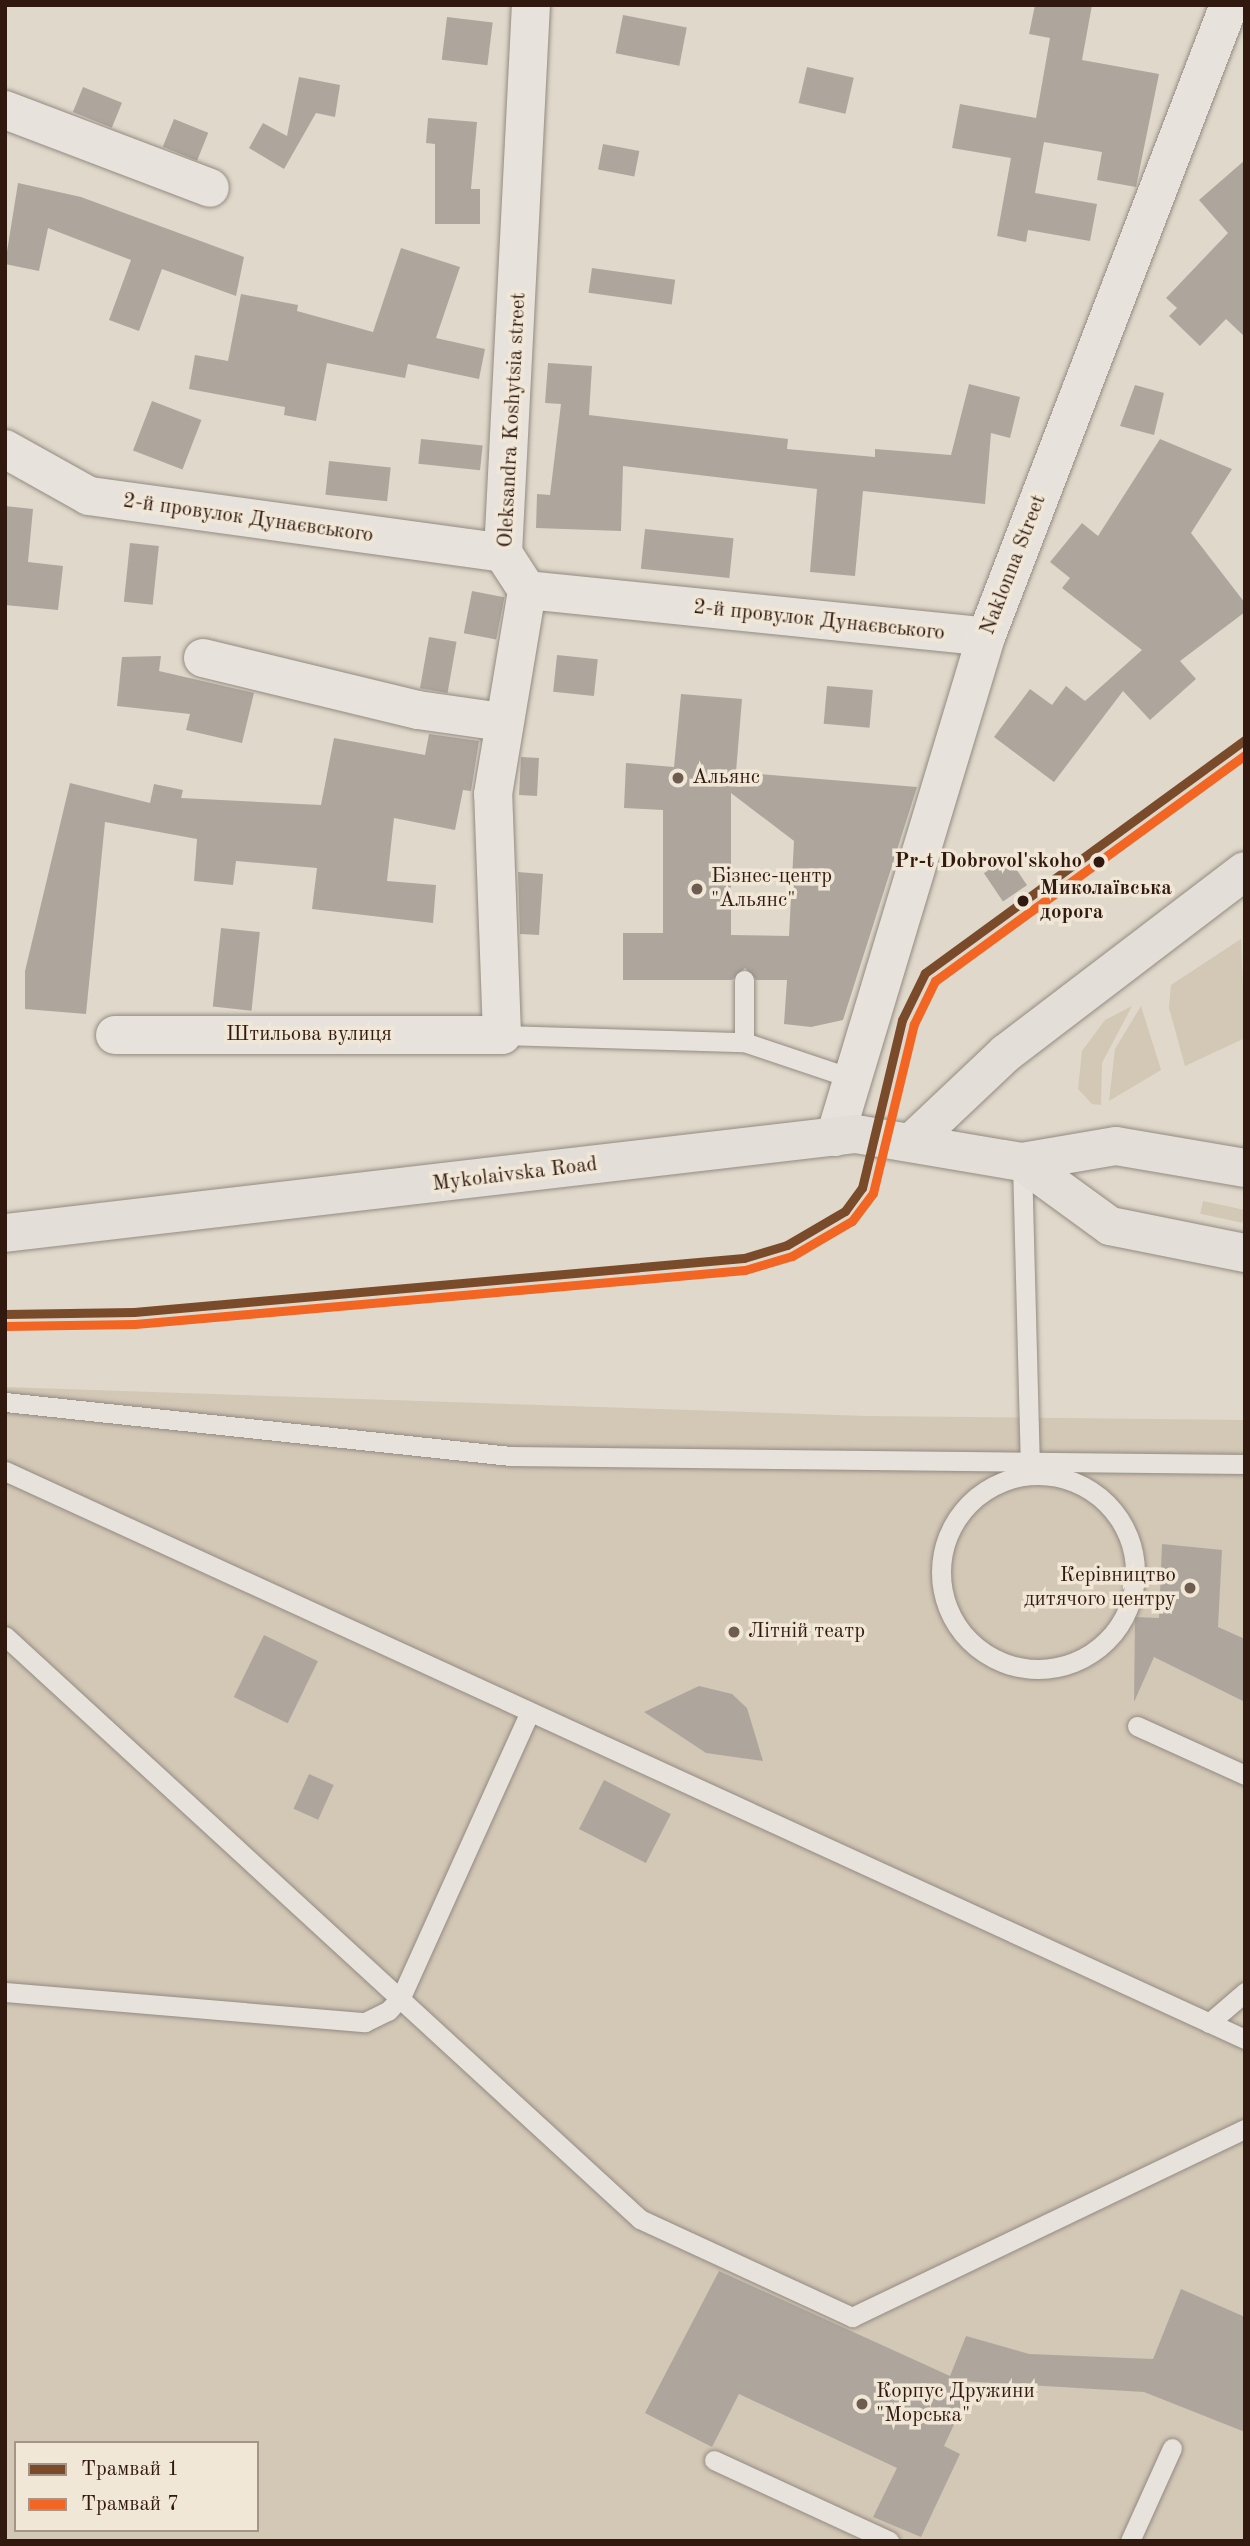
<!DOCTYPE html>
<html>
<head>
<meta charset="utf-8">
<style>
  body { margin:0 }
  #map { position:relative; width:1250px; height:2546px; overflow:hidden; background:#e0d8ca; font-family:"Old Standard TT",serif }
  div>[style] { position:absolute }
  .green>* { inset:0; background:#d3c7b5; transform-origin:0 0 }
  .building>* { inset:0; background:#aea69d; transform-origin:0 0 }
  .roads { filter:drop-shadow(0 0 2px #938b82) drop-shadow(0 0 2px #938b82) }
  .service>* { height:19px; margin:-9.5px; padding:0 9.5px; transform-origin:9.5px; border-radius:9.5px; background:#e7e3dc }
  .service>.ring { margin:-9.5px; padding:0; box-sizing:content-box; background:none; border:19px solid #e7e3dc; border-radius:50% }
  .minor>* { height:38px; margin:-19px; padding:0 19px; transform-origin:19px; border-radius:19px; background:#e7e3dc }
  .primary>* { height:38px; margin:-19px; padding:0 19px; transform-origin:19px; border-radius:19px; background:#e3ded7 }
  .tram-1>* { height:9px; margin:-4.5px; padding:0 4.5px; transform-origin:4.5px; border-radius:4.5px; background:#7a4b2a }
  .tram-2>* { height:9px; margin:-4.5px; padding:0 4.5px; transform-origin:4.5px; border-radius:4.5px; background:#f26522 }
  .dots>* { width:19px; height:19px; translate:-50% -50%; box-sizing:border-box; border:4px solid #f0e7d7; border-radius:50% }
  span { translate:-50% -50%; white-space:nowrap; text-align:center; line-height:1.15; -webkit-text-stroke:7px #f0e7d7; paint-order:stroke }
  .street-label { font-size:21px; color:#311910 }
  .poi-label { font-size:21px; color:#311910 }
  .left { translate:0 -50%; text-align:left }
  .right { translate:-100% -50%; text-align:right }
  .stop-label { font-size:21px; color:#311910; font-weight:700 }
  .frame { position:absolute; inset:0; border:7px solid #311910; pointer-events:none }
  .legend { position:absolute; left:14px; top:2441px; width:245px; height:91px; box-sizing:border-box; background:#f0e7d7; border:2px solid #a49587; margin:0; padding:9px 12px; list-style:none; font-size:21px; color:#311910 }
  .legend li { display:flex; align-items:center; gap:14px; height:35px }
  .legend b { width:35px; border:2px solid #a49587 }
</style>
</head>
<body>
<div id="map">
  <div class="green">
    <i style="clip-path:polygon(1241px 939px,1245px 1038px,1185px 1066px,1169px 1008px,1171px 985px)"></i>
    <i style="clip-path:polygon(1132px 1006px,1102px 1063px,1101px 1105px,1092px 1104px,1078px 1089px,1082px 1051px,1105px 1020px)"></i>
    <i style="clip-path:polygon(1141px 1006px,1161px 1070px,1109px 1101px,1115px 1049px)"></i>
    <i style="left:1203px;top:1201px;width:43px;height:13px;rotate:12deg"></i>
    <i style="clip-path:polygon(evenodd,5px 1387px,867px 1416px,1245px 1420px,1245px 2541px,5px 2541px,5px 1387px,16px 2443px,257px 2443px,257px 2530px,16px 2530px,16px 2443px)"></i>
  </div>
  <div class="building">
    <i style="clip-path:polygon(1035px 5px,1092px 5px,1082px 60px,1159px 74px,1136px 187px,1097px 180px,1102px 152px,1044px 142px,1035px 193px,1097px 204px,1090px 241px,1028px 230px,1026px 242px,997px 236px,1011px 158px,952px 148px,960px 104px,1036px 118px,1050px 38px,1029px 34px)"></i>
    <i style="left:623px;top:15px;width:65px;height:39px;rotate:11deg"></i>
    <i style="left:447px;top:17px;width:46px;height:43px;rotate:7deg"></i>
    <i style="left:807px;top:67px;width:48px;height:37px;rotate:13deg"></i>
    <i style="clip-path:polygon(299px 77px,340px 85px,335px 117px,316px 113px,284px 169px,249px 148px,263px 123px,287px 136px)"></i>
    <i style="left:83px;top:87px;width:42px;height:27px;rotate:22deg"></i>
    <i style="clip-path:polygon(428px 118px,477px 122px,471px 189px,480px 189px,480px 224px,435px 224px,435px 144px,426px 143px)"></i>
    <i style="left:174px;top:119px;width:37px;height:30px;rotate:22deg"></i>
    <i style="left:603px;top:144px;width:37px;height:26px;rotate:11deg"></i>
    <i style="clip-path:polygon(1245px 160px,1245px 337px,1226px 319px,1200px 346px,1169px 316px,1177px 308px,1166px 298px,1228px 233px,1199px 200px)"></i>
    <i style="clip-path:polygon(18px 183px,81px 197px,244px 257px,236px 296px,162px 269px,139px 331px,109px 320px,131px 260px,48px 228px,39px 271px,5px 264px)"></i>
    <i style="clip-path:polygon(401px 248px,460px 267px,436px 338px,485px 349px,479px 379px,408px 364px,405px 378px,327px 363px,316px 421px,284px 415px,285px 407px,189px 389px,195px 355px,228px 361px,241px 294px,298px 305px,297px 311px,373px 332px)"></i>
    <i style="left:592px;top:268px;width:84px;height:25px;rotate:8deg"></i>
    <i style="clip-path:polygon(548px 363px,592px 366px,589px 415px,788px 439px,787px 449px,875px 457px,875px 449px,951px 455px,969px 384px,1020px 397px,1010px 438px,991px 433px,985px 504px,863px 491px,855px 576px,810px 572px,817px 489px,623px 466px,621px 531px,536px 528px,537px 494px,550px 495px,561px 404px,545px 403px)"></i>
    <i style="clip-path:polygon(1135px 385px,1164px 393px,1154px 435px,1120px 426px)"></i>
    <i style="left:152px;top:401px;width:53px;height:53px;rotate:21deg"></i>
    <i style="left:421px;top:439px;width:62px;height:25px;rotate:6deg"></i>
    <i style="clip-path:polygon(1160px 439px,1232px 469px,1191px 533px,1245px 603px,1245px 612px,1180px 661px,1196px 679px,1150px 720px,1123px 691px,1054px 782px,994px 737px,1030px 689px,1052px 705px,1066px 686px,1085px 701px,1142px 650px,1062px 588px,1070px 578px,1050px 562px,1082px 523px,1098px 536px)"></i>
    <i style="left:329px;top:461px;width:62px;height:34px;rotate:6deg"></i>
    <i style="clip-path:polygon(5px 506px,33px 509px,28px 562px,63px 566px,58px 610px,5px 605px)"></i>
    <i style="left:645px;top:529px;width:89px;height:40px;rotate:6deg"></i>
    <i style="left:130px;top:543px;width:29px;height:59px;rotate:6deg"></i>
    <i style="left:472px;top:591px;width:33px;height:43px;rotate:11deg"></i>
    <i style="left:429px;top:637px;width:28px;height:52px;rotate:10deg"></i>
    <i style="left:557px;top:655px;width:41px;height:37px;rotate:6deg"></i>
    <i style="clip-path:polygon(161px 656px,159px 671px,254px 693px,242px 743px,186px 730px,190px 714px,117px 706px,122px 657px)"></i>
    <i style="left:827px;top:686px;width:46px;height:38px;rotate:5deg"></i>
    <i style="clip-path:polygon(evenodd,681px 694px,742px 699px,736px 772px,917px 787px,843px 1020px,811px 1027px,784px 1024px,787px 980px,756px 980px,745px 968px,732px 980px,623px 980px,623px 933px,663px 933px,663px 810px,624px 808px,626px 763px,674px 767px,681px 694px,731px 793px,794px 841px,789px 936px,731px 935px,731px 793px)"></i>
    <i style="clip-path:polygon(429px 734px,479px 741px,471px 791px,463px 790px,455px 830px,394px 818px,387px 881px,436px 885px,433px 923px,312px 909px,317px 868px,236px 861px,233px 885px,194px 881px,197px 839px,105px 822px,86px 1014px,25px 1009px,25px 971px,70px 783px,150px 803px,154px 784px,183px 790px,181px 798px,321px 805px,334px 738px,425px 755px)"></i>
    <i style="left:521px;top:757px;width:18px;height:38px;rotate:3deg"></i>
    <i style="left:1008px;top:857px;width:34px;height:29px;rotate:56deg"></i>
    <i style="clip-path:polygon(518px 872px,543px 874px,539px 935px,520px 934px)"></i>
    <i style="left:221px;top:928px;width:39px;height:79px;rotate:6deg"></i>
    <i style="clip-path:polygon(1162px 1544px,1222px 1550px,1218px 1627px,1245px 1639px,1245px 1702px,1154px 1657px,1134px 1702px,1135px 1617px,1159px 1618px)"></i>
    <i style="left:264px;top:1635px;width:60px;height:69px;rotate:26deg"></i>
    <i style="clip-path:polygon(699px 1686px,732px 1694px,747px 1708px,763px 1761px,706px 1753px,644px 1712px)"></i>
    <i style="left:309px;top:1774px;width:27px;height:38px;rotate:24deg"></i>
    <i style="left:604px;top:1780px;width:75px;height:55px;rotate:27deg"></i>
    <i style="clip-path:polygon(719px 2271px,950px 2376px,966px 2336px,1029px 2354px,1153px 2359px,1181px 2289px,1245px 2317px,1245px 2432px,1144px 2392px,961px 2381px,972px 2386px,944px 2446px,960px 2454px,921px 2537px,873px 2517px,897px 2468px,739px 2394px,712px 2447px,645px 2413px)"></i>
  </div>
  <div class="roads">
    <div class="service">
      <i style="left:744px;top:980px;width:62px;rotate:90deg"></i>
      <i style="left:502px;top:1035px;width:242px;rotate:1.7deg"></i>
      <i style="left:744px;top:1042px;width:113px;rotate:18.6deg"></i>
      <i style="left:1022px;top:1163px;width:309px;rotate:88.5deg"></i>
      <i style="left:5px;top:1402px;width:508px;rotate:6.1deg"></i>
      <i style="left:510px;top:1456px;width:735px;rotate:0.62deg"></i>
      <i style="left:5px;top:1471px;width:1364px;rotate:24.61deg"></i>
      <i class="ring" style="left:941px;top:1475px;width:175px;height:175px"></i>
      <i style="left:5px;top:1636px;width:862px;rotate:42.56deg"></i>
      <i style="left:640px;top:2219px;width:234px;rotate:24.8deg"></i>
      <i style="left:852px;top:2317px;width:436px;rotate:-25.6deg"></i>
      <i style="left:1137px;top:1726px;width:119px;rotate:24.4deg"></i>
      <i style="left:5px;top:1992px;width:361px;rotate:4.8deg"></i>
      <i style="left:365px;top:2022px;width:25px;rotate:-26deg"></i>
      <i style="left:388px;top:2011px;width:19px;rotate:-47deg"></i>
      <i style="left:401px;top:1997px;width:308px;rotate:-65.7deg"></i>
      <i style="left:1209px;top:2023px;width:48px;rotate:-40.7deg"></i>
      <i style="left:714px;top:2460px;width:193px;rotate:24.8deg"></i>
      <i style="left:1130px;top:2541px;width:102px;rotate:-65.7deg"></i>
    </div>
    <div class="minor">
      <i style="left:5px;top:110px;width:219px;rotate:20.8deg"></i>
      <i style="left:5px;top:449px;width:96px;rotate:29.2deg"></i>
      <i style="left:89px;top:496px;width:418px;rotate:7.8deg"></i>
      <i style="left:527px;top:590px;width:461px;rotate:5.8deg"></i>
      <i style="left:203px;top:658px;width:221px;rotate:13.6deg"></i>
      <i style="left:418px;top:710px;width:85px;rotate:8.1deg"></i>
      <i style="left:115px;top:1035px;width:387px"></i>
      <i style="left:502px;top:1035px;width:241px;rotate:-92.1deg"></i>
      <i style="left:493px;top:794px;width:207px;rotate:-80.5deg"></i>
      <i style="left:527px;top:590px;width:44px;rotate:-123deg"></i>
      <i style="left:503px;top:553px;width:549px;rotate:-87.08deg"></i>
      <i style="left:835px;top:1137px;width:522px;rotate:-73.2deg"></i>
      <i style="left:986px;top:637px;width:677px;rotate:-68.97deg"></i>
    </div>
    <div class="primary">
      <i style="left:914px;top:1140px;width:127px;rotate:-43.4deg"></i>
      <i style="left:1006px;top:1053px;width:300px;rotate:-37.3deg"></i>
      <i style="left:1022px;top:1162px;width:109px;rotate:36deg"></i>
      <i style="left:1110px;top:1226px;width:138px;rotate:11.3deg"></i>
      <i style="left:5px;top:1233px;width:857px;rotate:-6.64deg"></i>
      <i style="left:856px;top:1134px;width:168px;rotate:9.6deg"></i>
      <i style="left:1022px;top:1162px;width:95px;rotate:-9.7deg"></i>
      <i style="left:1116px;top:1146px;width:131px;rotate:9.7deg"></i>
    </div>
  </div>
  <div class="tram-1">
    <i style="left:5px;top:1314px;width:129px;rotate:-0.9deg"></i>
    <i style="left:134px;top:1312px;width:612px;rotate:-5.06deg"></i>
    <i style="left:744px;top:1258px;width:45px;rotate:-16.8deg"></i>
    <i style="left:787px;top:1245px;width:67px;rotate:-30.4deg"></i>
    <i style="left:845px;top:1211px;width:29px;rotate:-54deg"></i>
    <i style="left:862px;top:1188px;width:173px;rotate:-76.6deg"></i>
    <i style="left:902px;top:1020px;width:52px;rotate:-63.9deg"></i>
    <i style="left:925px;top:973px;width:396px;rotate:-36.1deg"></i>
  </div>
  <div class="tram-2">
    <i style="left:5px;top:1326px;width:130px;rotate:-0.9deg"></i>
    <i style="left:135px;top:1324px;width:612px;rotate:-5.06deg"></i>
    <i style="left:745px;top:1270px;width:49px;rotate:-16.6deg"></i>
    <i style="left:792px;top:1256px;width:69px;rotate:-30.3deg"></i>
    <i style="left:852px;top:1221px;width:35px;rotate:-53deg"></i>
    <i style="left:873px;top:1193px;width:174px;rotate:-76.4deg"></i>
    <i style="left:914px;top:1024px;width:48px;rotate:-64deg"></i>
    <i style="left:935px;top:981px;width:384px;rotate:-36.1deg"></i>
  </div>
  <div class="dots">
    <i style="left:678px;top:778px;background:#6e5c51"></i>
    <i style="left:1099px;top:862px;background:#311910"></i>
    <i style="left:697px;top:889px;background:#6e5c51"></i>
    <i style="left:1023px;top:901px;background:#311910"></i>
    <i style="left:1190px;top:1588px;background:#6e5c51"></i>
    <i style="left:734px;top:1632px;background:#6e5c51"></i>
    <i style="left:862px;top:2404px;background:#6e5c51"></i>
  </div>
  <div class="street-label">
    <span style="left:513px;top:420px;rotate:-87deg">Oleksandra Koshytsia street</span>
    <span style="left:248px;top:519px;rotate:8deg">2-й провулок Дунаєвського</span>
    <span style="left:1014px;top:565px;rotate:-69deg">Naklonna Street</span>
    <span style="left:819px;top:621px;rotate:6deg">2-й провулок Дунаєвського</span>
    <span style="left:309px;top:1035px">Штильова вулиця</span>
    <span style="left:515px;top:1175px;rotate:-7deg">Mykolaivska Road</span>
  </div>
  <div class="poi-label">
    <span class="left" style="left:692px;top:778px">Альянс</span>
    <span class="left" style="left:711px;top:889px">Бізнес-центр<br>"Альянс"</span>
    <span class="right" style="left:1176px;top:1588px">Керівництво<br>дитячого центру</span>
    <span class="left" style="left:748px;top:1632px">Літній театр</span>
    <span class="left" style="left:876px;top:2404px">Корпус Дружини<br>"Морська"</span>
  </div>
  <div class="stop-label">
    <span class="right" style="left:1082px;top:862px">Pr-t Dobrovol'skoho</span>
    <span class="left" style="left:1040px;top:901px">Миколаївська<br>дорога</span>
  </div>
  <div class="frame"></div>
  <ul class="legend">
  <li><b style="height:9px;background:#7a4b2a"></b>Трамвай 1</li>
  <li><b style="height:9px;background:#f26522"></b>Трамвай 7</li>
  </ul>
</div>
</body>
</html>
